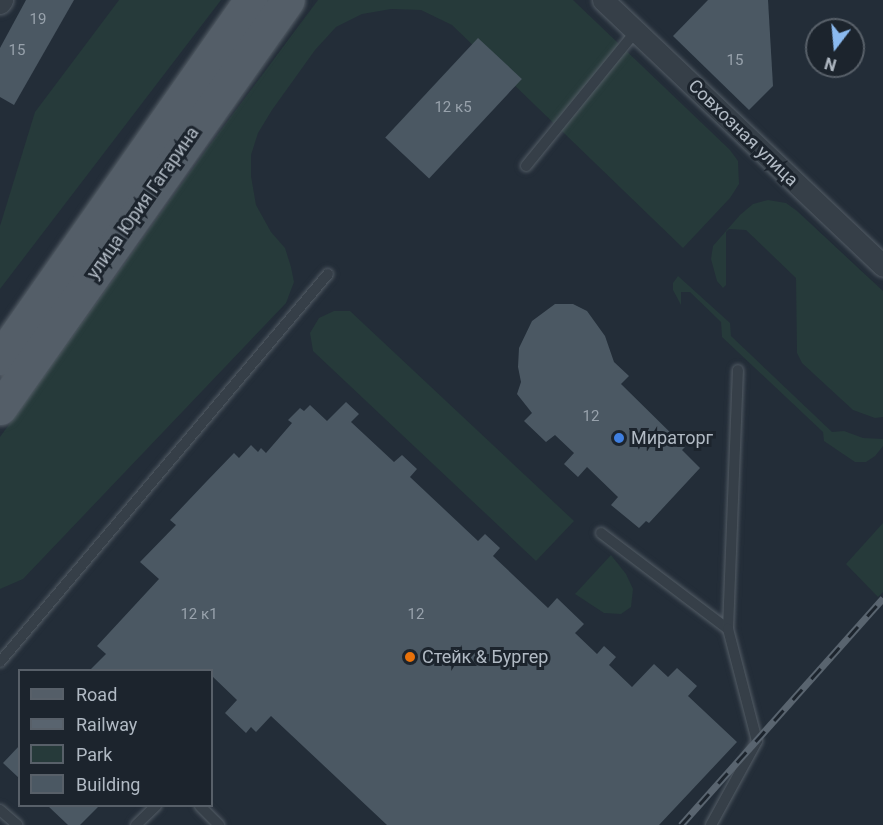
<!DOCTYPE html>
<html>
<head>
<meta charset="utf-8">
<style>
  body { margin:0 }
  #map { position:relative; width:883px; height:825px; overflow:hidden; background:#232d38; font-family:Roboto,sans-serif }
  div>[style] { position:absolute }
  .green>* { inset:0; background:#263a3a }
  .building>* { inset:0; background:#4b5863; transform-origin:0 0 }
  .roads { filter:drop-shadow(0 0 2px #545d66) drop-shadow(0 0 2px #545d66) }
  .lane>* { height:10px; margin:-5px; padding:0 5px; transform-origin:5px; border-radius:5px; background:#363f48 }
  .street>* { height:21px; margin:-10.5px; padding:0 10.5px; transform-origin:10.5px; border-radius:10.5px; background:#363f48 }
  .primary>* { height:33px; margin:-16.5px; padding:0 16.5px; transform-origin:16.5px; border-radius:16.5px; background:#545e68 }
  .rail>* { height:7px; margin-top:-3.5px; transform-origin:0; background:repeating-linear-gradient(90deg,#1c242d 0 14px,#59646f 0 28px); box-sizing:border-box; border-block:2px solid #59646f }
  .dots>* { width:16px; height:16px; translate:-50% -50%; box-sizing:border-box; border:3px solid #1c242d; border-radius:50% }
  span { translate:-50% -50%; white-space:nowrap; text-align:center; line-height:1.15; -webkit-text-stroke:6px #1c242d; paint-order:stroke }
  .number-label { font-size:15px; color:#98a2ac }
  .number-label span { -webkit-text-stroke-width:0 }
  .street-label { font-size:18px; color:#b1bac4 }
  .poi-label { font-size:18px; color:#b1bac4 }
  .left { translate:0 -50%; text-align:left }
  .legend { position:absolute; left:18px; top:669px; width:195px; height:138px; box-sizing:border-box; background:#1c242d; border:2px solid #586069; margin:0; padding:8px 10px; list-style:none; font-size:18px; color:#b1bac4 }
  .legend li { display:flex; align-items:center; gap:12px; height:30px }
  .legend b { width:30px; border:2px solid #586069 }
  .north { position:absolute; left:805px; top:18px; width:60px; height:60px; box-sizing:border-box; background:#1c242d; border:2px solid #586069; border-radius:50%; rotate:196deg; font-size:16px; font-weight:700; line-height:24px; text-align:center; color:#b1bac4 }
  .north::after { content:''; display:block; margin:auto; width:21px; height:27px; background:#8bbaf0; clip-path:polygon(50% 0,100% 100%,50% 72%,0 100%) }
</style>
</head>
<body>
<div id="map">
  <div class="green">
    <i style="clip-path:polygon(119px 0,221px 0,0 289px,0 226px,35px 112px)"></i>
    <i style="clip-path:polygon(318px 0,573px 0,730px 150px,738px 161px,739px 184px,730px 198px,683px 248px,452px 25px,421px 10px,391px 9px,362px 14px,336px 27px,315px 50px,272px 110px,258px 133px,251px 155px,251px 176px,256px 205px,271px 232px,285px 248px,291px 267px,294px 282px,286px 303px,23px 579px,0 589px,0 437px,206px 150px)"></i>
    <i style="clip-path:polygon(768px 200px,786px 203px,797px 211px,883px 291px,883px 417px,875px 418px,853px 410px,802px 363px,797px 353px,796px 278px,746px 230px,729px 229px,726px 232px,726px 285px,723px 288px,717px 281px,711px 259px,713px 246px,740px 215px,753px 204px)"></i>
    <i style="clip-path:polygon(678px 276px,730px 323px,731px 336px,832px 432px,844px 431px,863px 438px,883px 439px,883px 446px,875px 456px,866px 462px,855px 462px,824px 441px,823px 432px,722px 337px,721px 322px,690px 292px,681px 292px,681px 305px,673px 290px,673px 283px)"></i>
    <i style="clip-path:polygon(334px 311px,350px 311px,574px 521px,536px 561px,313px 351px,310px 333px,319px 318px)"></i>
    <i style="clip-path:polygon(883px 523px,883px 592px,878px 597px,846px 564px)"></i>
    <i style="clip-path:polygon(611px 555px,626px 574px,633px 589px,631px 607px,621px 614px,604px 613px,575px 594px)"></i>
  </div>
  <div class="building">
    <i style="clip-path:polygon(26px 0,74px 0,14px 105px,0 97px,0 48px)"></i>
    <i style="clip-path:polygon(708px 0,768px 0,773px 86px,749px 110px,673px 36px)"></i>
    <i style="left:478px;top:38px;width:60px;height:136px;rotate:43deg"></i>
    <i style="clip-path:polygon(555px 304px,573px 304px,587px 311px,605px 336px,614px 362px,629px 376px,621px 384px,685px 447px,682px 450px,700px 468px,649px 523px,646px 521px,639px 528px,611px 505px,618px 497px,587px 467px,578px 477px,564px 464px,574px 453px,555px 435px,546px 442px,524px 421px,532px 413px,517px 394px,521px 382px,518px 367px,519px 348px,532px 321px)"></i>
    <i style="clip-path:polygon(346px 402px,359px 414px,351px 422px,394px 462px,402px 455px,417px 469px,410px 477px,478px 541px,485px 534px,500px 548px,493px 556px,548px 608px,557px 598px,584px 624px,575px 633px,597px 654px,604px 646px,616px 657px,609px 665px,632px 687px,654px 664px,668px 677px,677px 668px,697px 686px,688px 696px,737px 742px,659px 825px,387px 825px,271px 716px,256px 732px,251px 727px,246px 733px,225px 713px,237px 700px,212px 676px,212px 670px,90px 670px,106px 654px,97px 646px,159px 579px,140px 562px,176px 525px,170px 520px,206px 482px,234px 453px,239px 458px,251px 445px,258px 452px,261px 448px,266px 453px,292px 423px,288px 420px,300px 408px,304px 411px,310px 405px,327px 421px)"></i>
    <i style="clip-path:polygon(20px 745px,20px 779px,3px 763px)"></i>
    <i style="clip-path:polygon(48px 806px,99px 806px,80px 825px,68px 825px)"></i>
  </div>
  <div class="roads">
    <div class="lane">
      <i style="left:526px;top:166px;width:174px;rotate:-50.8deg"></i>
      <i style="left:601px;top:533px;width:159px;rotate:37.1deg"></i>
      <i style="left:728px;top:629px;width:259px;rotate:-87.8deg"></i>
      <i style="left:0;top:662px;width:508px;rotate:-49.79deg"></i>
      <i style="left:200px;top:806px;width:27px;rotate:45deg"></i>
      <i style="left:0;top:810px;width:23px;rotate:41deg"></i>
      <i style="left:136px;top:825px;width:28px;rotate:-44deg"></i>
      <i style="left:711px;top:825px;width:96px;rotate:-61.3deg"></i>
      <i style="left:757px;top:741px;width:116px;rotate:-104.5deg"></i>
    </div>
    <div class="street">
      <i style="left:603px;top:0;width:386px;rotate:43.5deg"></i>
      <i style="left:0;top:3px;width:4px;rotate:-56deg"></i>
    </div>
    <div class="primary">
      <i style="left:0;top:358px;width:437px;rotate:-55deg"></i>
      <i style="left:0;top:408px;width:499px;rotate:-54.8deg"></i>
    </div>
  </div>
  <div class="rail">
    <i style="left:681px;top:825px;width:304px;rotate:-48.3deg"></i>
  </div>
  <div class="dots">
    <i style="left:619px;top:438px;background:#3f7fe0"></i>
    <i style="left:410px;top:657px;background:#e8710a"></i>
  </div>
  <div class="number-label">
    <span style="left:38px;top:20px">19</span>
    <span style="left:17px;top:51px">15</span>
    <span style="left:735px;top:61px">15</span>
    <span style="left:453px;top:108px">12 к5</span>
    <span style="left:591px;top:417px">12</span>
    <span style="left:199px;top:615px">12 к1</span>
    <span style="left:416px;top:615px">12</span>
  </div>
  <div class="street-label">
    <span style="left:743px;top:133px;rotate:44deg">Совхозная улица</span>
    <span style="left:143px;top:203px;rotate:-55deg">улица Юрия Гагарина</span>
  </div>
  <div class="poi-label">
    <span class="left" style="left:631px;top:438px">Мираторг</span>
    <span class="left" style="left:422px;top:657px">Стейк &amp; Бургер</span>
  </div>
  <ul class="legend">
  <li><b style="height:8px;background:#545e68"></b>Road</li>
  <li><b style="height:8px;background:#59646f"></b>Railway</li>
  <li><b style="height:16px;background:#263a3a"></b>Park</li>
  <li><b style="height:16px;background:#4b5863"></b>Building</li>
  </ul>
  <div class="north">N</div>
</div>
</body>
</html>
